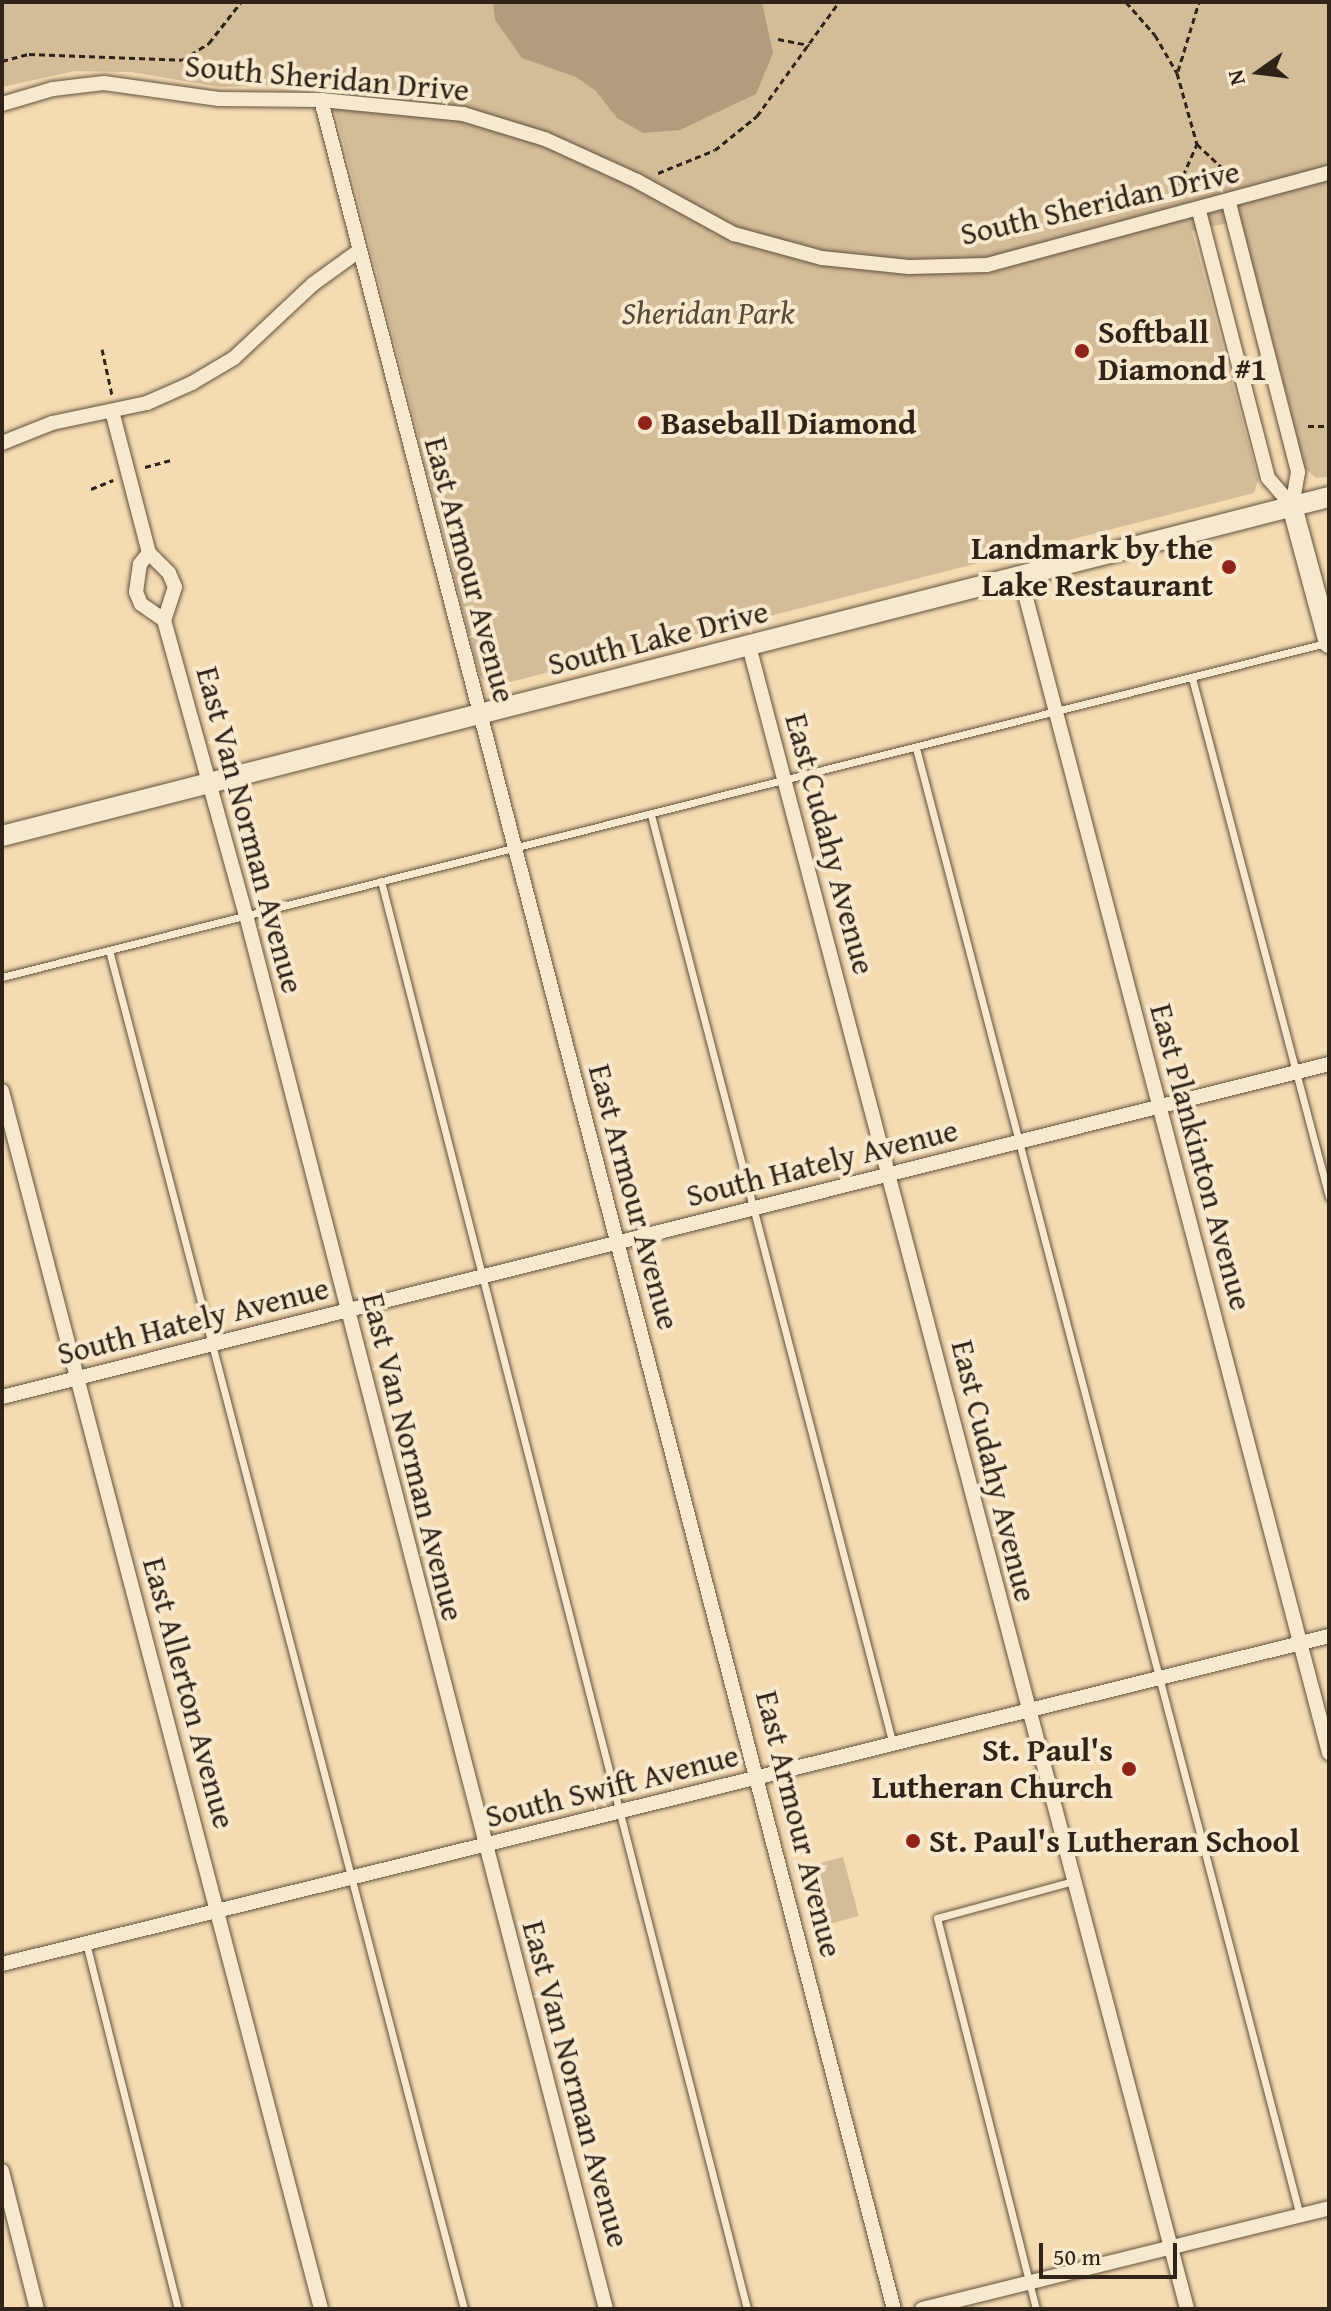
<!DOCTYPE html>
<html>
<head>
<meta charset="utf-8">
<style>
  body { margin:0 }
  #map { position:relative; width:1331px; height:2311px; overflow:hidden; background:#f4dbb2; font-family:"Gentium Book Plus",serif }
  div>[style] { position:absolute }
  .green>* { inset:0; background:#d3bc98; transform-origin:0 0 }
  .water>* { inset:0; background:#b19c7e }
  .path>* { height:3px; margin-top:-1.5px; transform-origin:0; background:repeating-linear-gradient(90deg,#302319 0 6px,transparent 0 10px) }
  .roads { filter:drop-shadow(0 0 2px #61513f) drop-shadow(0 0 2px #61513f) }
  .lane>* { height:7px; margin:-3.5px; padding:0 3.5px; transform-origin:3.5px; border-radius:3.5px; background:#f8e8cd }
  .street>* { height:14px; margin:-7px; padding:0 7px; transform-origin:7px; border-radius:7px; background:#f8e8cd }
  .secondary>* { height:20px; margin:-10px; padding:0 10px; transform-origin:10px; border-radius:10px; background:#f8e8cd }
  .dots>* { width:22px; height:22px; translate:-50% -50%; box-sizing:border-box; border:4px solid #f8e8cd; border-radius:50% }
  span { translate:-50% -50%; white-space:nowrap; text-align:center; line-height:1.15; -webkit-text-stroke:8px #f8e8cd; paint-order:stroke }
  .street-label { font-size:32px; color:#302319 }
  .park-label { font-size:32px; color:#594939; font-style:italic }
  .poi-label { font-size:32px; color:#302319; font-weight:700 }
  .left { translate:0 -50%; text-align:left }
  .right { translate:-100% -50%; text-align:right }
  .frame { position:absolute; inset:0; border:4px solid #302319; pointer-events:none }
  .north { position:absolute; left:1219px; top:32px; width:80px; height:80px; -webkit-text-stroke:6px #f8e8cd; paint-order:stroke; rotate:256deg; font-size:22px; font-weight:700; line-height:32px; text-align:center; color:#302319 }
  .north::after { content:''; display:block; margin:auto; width:28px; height:36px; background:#302319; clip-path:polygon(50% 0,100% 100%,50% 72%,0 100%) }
  .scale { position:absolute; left:1039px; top:2243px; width:138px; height:36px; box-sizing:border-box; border:4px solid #302319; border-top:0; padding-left:10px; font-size:24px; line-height:28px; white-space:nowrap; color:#302319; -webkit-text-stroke:6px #f8e8cd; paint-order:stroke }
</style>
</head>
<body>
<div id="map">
  <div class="green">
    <i style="clip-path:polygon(2px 2px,1329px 2px,1329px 477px,1316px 478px,1305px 468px,1241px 220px,1192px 231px,1258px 480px,1254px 493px,490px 687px,480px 675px,328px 83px,220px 87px,131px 72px,75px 71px,2px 87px)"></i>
    <i style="left:843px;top:1857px;width:61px;height:29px;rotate:75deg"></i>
  </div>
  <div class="water">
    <i style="clip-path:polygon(493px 2px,762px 2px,773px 53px,756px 94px,680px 130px,643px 133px,617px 118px,596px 91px,576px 77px,522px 58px,495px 20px)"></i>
  </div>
  <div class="path">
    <i style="left:1126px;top:2px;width:44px;rotate:48.7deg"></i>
    <i style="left:1155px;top:35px;width:44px;rotate:59.9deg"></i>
    <i style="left:1177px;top:73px;width:74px;rotate:74.3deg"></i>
    <i style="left:1197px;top:144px;width:54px;rotate:43.5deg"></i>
    <i style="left:778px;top:39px;width:32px;rotate:11deg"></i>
    <i style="left:2px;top:61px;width:28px;rotate:-15deg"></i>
    <i style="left:29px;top:54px;width:153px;rotate:2.2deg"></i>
    <i style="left:182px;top:60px;width:32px;rotate:-32deg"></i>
    <i style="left:209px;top:43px;width:52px;rotate:-52deg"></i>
    <i style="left:1178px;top:71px;width:72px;rotate:-73.1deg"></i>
    <i style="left:658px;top:173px;width:61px;rotate:-22deg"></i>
    <i style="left:715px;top:150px;width:54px;rotate:-39deg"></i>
    <i style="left:757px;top:116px;width:140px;rotate:-54.3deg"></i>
    <i style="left:1175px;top:194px;width:55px;rotate:-66.3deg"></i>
    <i style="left:102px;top:349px;width:47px;rotate:77.7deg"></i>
    <i style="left:1308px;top:426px;width:21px"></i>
    <i style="left:145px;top:467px;width:28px;rotate:-15deg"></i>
    <i style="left:91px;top:489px;width:24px;rotate:-22deg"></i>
  </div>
  <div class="roads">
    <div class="lane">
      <i style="left:1192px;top:678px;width:537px;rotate:75.21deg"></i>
      <i style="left:916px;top:748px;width:1517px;rotate:75.34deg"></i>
      <i style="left:651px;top:815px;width:961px;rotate:75.41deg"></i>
      <i style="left:381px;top:881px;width:1474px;rotate:75.62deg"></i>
      <i style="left:109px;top:950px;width:1405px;rotate:75.36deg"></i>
      <i style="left:2px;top:977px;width:1365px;rotate:-14.16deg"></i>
      <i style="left:86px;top:1943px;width:377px;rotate:75.9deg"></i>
      <i style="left:1036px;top:2309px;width:403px;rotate:-104.2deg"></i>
      <i style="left:937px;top:1918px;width:141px;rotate:-15.2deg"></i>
    </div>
    <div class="street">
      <i style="left:321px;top:100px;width:2282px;rotate:75.46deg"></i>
      <i style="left:2px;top:104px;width:53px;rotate:-16.4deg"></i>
      <i style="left:53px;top:89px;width:51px;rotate:-6.7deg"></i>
      <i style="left:104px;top:83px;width:116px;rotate:7.9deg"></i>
      <i style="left:219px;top:99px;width:102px;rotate:0.6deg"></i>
      <i style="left:321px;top:100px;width:143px;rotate:5.6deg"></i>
      <i style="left:463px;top:114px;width:86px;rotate:17deg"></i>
      <i style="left:545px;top:139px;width:101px;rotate:24.5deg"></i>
      <i style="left:637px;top:181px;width:111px;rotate:28.7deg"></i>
      <i style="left:734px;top:234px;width:91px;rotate:15.3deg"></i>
      <i style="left:822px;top:258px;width:87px;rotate:5.9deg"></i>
      <i style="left:909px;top:267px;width:78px;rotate:-1.5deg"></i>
      <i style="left:987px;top:265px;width:354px;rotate:-15.1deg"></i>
      <i style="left:1229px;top:203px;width:278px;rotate:75.6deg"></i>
      <i style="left:1298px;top:472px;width:35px;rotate:100deg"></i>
      <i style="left:1199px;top:211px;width:276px;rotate:75.5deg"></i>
      <i style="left:1268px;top:478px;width:37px;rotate:49deg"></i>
      <i style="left:112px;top:411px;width:147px;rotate:75.4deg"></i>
      <i style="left:2px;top:443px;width:54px;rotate:-21.8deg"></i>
      <i style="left:52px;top:423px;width:97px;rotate:-11.9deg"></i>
      <i style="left:147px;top:403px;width:49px;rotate:-24deg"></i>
      <i style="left:192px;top:383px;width:49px;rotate:-30.8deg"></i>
      <i style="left:234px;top:358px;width:108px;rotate:-43.1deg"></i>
      <i style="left:313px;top:284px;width:53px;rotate:-35.8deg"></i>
      <i style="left:1020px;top:575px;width:1218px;rotate:75.3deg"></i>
      <i style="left:164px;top:620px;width:28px;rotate:-145deg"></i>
      <i style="left:141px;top:604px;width:13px;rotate:-113deg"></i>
      <i style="left:136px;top:592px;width:28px;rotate:-82deg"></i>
      <i style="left:140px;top:564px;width:14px;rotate:-51deg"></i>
      <i style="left:149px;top:553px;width:28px;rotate:45deg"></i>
      <i style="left:169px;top:573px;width:15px;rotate:67deg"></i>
      <i style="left:175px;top:587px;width:35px;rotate:108deg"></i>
      <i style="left:164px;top:620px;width:306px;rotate:74.5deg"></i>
      <i style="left:246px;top:915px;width:1440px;rotate:75.52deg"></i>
      <i style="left:749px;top:646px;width:1720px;rotate:75.24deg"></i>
      <i style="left:2px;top:1091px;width:1259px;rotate:75.32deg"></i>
      <i style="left:2px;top:1397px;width:1368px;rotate:-14.09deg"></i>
      <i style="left:2px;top:1964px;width:1367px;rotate:-13.88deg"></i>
      <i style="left:2px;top:2171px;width:142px;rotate:75.8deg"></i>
      <i style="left:922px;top:2309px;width:419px;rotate:-13.9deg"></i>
    </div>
    <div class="secondary">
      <i style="left:1292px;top:506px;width:142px;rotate:74.9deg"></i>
      <i style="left:2px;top:836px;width:1370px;rotate:-14.33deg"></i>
    </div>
  </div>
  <div class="dots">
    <i style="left:1082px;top:351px;background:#8f2418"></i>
    <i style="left:645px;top:423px;background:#8f2418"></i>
    <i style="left:1229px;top:567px;background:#8f2418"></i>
    <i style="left:1129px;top:1769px;background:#8f2418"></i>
    <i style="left:913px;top:1841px;background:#8f2418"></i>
  </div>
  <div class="street-label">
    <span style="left:327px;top:78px;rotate:5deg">South Sheridan Drive</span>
    <span style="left:1100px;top:203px;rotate:-13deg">South Sheridan Drive</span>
    <span style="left:470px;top:570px;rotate:75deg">East Armour Avenue</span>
    <span style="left:658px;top:638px;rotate:-14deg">South Lake Drive</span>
    <span style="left:250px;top:830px;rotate:75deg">East Van Norman Avenue</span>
    <span style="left:830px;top:844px;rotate:75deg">East Cudahy Avenue</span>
    <span style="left:1201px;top:1157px;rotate:75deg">East Plankinton Avenue</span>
    <span style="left:822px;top:1163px;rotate:-14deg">South Hately Avenue</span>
    <span style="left:634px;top:1197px;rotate:75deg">East Armour Avenue</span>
    <span style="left:193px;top:1321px;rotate:-14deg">South Hately Avenue</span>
    <span style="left:413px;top:1457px;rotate:76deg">East Van Norman Avenue</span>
    <span style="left:994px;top:1471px;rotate:76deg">East Cudahy Avenue</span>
    <span style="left:189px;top:1693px;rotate:75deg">East Allerton Avenue</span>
    <span style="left:612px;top:1786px;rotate:-14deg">South Swift Avenue</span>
    <span style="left:799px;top:1824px;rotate:76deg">East Armour Avenue</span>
    <span style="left:576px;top:2084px;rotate:75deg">East Van Norman Avenue</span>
  </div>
  <div class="park-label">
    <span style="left:708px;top:313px">Sheridan Park</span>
  </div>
  <div class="poi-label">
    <span class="left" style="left:1098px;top:351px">Softball<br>Diamond #1</span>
    <span class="left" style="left:661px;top:423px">Baseball Diamond</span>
    <span class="right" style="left:1213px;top:567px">Landmark by the<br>Lake Restaurant</span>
    <span class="right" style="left:1113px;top:1769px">St. Paul's<br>Lutheran Church</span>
    <span class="left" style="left:929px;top:1841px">St. Paul's Lutheran School</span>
  </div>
  <div class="frame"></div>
  <div class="north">N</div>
  <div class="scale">50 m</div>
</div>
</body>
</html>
